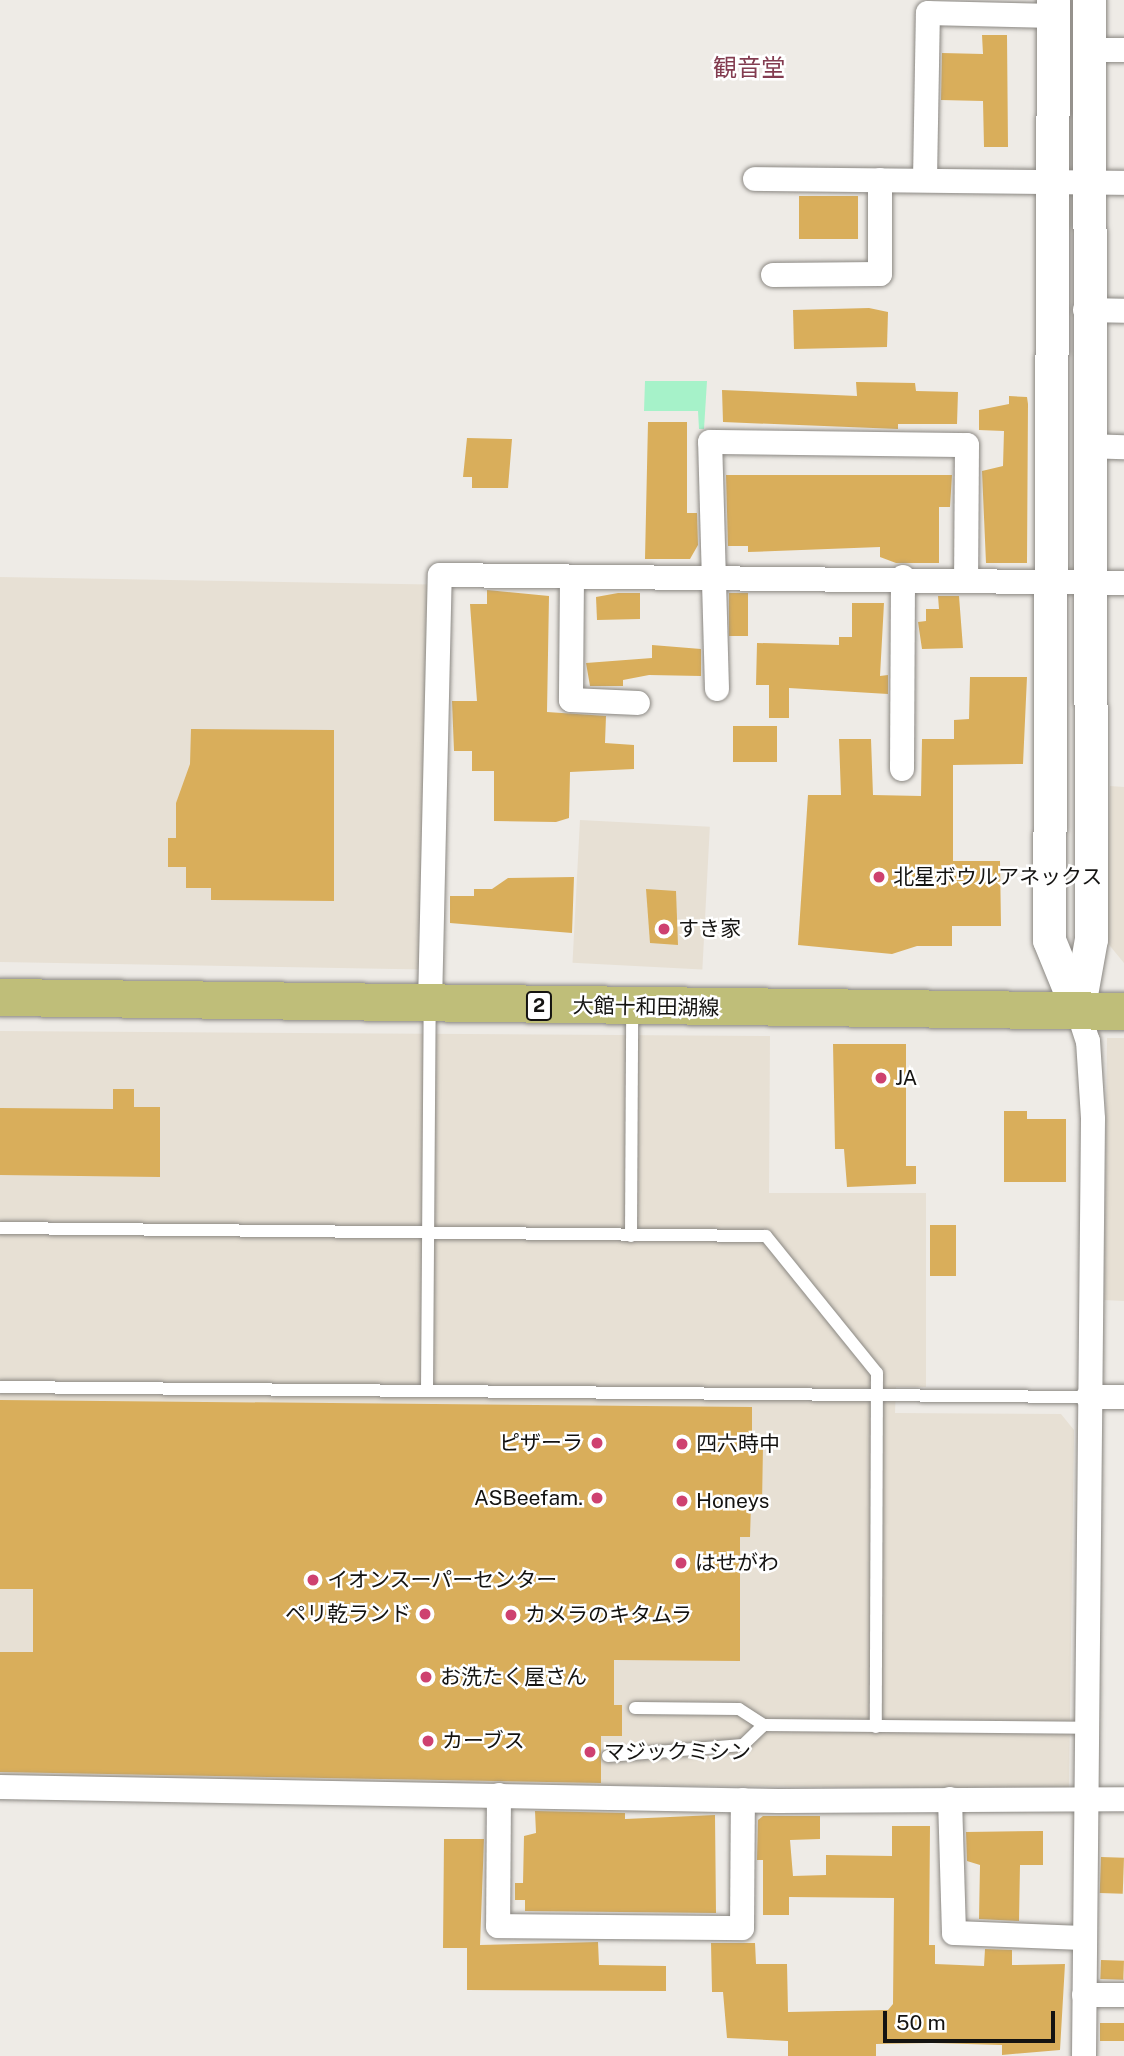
<!DOCTYPE html>
<html>
<head>
<meta charset="utf-8">
<style>
  body { margin:0 }
  #map { position:relative; width:1124px; height:2056px; overflow:hidden; background:#eeebe6; font-family:"Public Sans","Noto Sans JP",sans-serif }
  div>[style] { position:absolute }
  .built>* { inset:0; background:#e7e0d4; transform-origin:0 0 }
  .green>* { inset:0; background:#a6f2c9 }
  .building>* { inset:0; background:#d9ae5b; transform-origin:0 0 }
  .roads { filter:drop-shadow(0 0 2px #8a8782) drop-shadow(0 0 2px #8a8782) }
  .lane>* { height:12px; margin:-6px; padding:0 6px; transform-origin:6px; border-radius:6px; background:#fff }
  .street>* { height:24px; margin:-12px; padding:0 12px; transform-origin:12px; border-radius:12px; background:#fff }
  .secondary>* { height:33px; margin:-16.5px; padding:0 16.5px; transform-origin:16.5px; border-radius:16.5px; background:#fff }
  .primary>* { height:37px; margin:-18.5px; padding:0 18.5px; transform-origin:18.5px; border-radius:18.5px; background:#bfbe79 }
  .dots>* { width:19px; height:19px; translate:-50% -50%; box-sizing:border-box; border:4px solid #fff; border-radius:50% }
  span { translate:-50% -50%; white-space:nowrap; text-align:center; line-height:1.15; -webkit-text-stroke:5px #fff; paint-order:stroke }
  .shield-label span { padding:2px 5px; background:#fff; border:2px solid; border-radius:5px; -webkit-text-stroke-width:0 }
  .shield-label { font-size:19px; color:#141311; font-weight:700 }
  .poi-label { font-size:21px; color:#141311 }
  .left { translate:0 -50%; text-align:left }
  .right { translate:-100% -50%; text-align:right }
  .street-label { font-size:21px; color:#141311 }
  .quarter-label { font-size:24px; color:#833c50 }
  .scale { position:absolute; left:883px; top:2011px; width:172px; height:32px; box-sizing:border-box; border:4px solid #141311; border-top:0; padding-left:9px; font-size:21px; line-height:24px; white-space:nowrap; color:#141311; -webkit-text-stroke:5px #fff; paint-order:stroke }
</style>
</head>
<body>
<div id="map">
  <div class="built">
    <i style="left:0;top:577px;width:430px;height:385px;rotate:1deg"></i>
    <i style="clip-path:polygon(1110px 786px,1124px 787px,1124px 963px,1106px 941px)"></i>
    <i style="left:580px;top:820px;width:130px;height:143px;rotate:3deg"></i>
    <i style="clip-path:polygon(0 1031px,770px 1036px,769px 1193px,926px 1193px,926px 1387px,896px 1387px,895px 1413px,1061px 1414px,1074px 1430px,1069px 1789px,0 1780px)"></i>
    <i style="clip-path:polygon(1107px 1038px,1124px 1038px,1124px 1301px,1104px 1300px)"></i>
  </div>
  <div class="green">
    <i style="clip-path:polygon(645px 381px,707px 381px,704px 429px,699px 429px,698px 411px,644px 411px)"></i>
  </div>
  <div class="building">
    <i style="clip-path:polygon(982px 35px,1007px 35px,1008px 147px,984px 147px,983px 101px,941px 100px,942px 53px,983px 54px)"></i>
    <i style="left:799px;top:196px;width:59px;height:43px"></i>
    <i style="clip-path:polygon(869px 308px,888px 312px,887px 347px,794px 349px,793px 310px)"></i>
    <i style="clip-path:polygon(856px 382px,915px 383px,916px 391px,958px 392px,957px 424px,898px 424px,898px 429px,723px 422px,722px 390px,857px 396px)"></i>
    <i style="clip-path:polygon(1009px 396px,1027px 397px,1028px 404px,1027px 563px,986px 563px,982px 471px,1003px 466px,1004px 431px,979px 430px,979px 410px,1009px 404px)"></i>
    <i style="clip-path:polygon(648px 422px,687px 422px,687px 513px,697px 513px,698px 545px,690px 559px,645px 559px)"></i>
    <i style="clip-path:polygon(467px 438px,512px 439px,508px 488px,472px 488px,472px 477px,463px 477px)"></i>
    <i style="clip-path:polygon(726px 475px,952px 475px,950px 507px,939px 507px,939px 563px,896px 563px,880px 557px,880px 547px,748px 552px,748px 546px,728px 546px)"></i>
    <i style="clip-path:polygon(487px 590px,549px 596px,547px 712px,606px 716px,605px 743px,634px 745px,634px 769px,570px 772px,569px 818px,556px 822px,494px 821px,494px 771px,472px 771px,472px 751px,454px 751px,452px 701px,477px 701px,470px 604px,487px 604px)"></i>
    <i style="clip-path:polygon(618px 593px,640px 593px,640px 619px,597px 620px,596px 597px)"></i>
    <i style="left:729px;top:593px;width:19px;height:43px"></i>
    <i style="clip-path:polygon(938px 596px,959px 596px,963px 648px,922px 649px,918px 622px,926px 621px,926px 609px,939px 609px)"></i>
    <i style="clip-path:polygon(852px 603px,884px 603px,880px 676px,888px 675px,888px 694px,789px 688px,789px 718px,769px 718px,769px 685px,756px 685px,757px 643px,839px 645px,839px 637px,852px 637px)"></i>
    <i style="clip-path:polygon(652px 645px,701px 649px,701px 676px,649px 675px,623px 680px,623px 686px,590px 686px,586px 663px,652px 658px)"></i>
    <i style="clip-path:polygon(970px 677px,1027px 677px,1023px 764px,953px 765px,953px 861px,1000px 861px,1001px 926px,952px 926px,952px 946px,917px 946px,892px 954px,798px 945px,808px 795px,841px 795px,839px 739px,871px 739px,873px 795px,921px 796px,922px 739px,954px 739px,954px 720px,969px 719px)"></i>
    <i style="left:733px;top:726px;width:44px;height:36px"></i>
    <i style="clip-path:polygon(191px 729px,334px 730px,334px 901px,211px 900px,211px 888px,186px 888px,186px 867px,168px 867px,168px 838px,176px 838px,176px 803px,190px 764px)"></i>
    <i style="clip-path:polygon(574px 877px,572px 933px,450px 923px,450px 896px,474px 896px,474px 889px,492px 889px,508px 878px)"></i>
    <i style="clip-path:polygon(646px 889px,676px 891px,678px 945px,650px 943px)"></i>
    <i style="clip-path:polygon(833px 1044px,906px 1044px,906px 1166px,916px 1166px,916px 1184px,847px 1187px,844px 1149px,835px 1149px)"></i>
    <i style="clip-path:polygon(113px 1089px,134px 1089px,134px 1107px,160px 1107px,160px 1177px,0 1175px,0 1108px,113px 1109px)"></i>
    <i style="clip-path:polygon(1004px 1111px,1027px 1111px,1027px 1119px,1066px 1119px,1066px 1182px,1004px 1182px)"></i>
    <i style="left:930px;top:1225px;width:26px;height:51px"></i>
    <i style="clip-path:polygon(0 1400px,752px 1407px,752px 1446px,763px 1446px,762px 1504px,751px 1504px,750px 1537px,740px 1537px,740px 1661px,614px 1660px,614px 1705px,622px 1705px,622px 1736px,601px 1736px,601px 1783px,0 1772px,0 1652px,33px 1652px,33px 1589px,0 1589px)"></i>
    <i style="clip-path:polygon(535px 1811px,625px 1813px,625px 1819px,715px 1815px,716px 1913px,525px 1911px,525px 1900px,515px 1900px,515px 1883px,523px 1883px,524px 1836px,536px 1833px)"></i>
    <i style="clip-path:polygon(763px 1816px,820px 1816px,820px 1839px,790px 1840px,793px 1876px,826px 1875px,826px 1855px,892px 1856px,892px 1826px,930px 1826px,929px 1945px,935px 1945px,935px 1964px,984px 1966px,985px 1949px,1012px 1950px,1012px 1965px,1065px 1964px,1060px 2050px,1002px 2055px,1002px 2045px,932px 2043px,876px 2044px,876px 2056px,788px 2056px,788px 2041px,727px 2038px,723px 1992px,712px 1992px,711px 1943px,755px 1943px,756px 1964px,787px 1964px,788px 2012px,888px 2010px,893px 2004px,894px 1898px,789px 1897px,789px 1915px,763px 1915px,763px 1860px,757px 1860px,758px 1820px)"></i>
    <i style="clip-path:polygon(1043px 1831px,1043px 1865px,1020px 1865px,1019px 1921px,979px 1919px,980px 1865px,967px 1861px,966px 1832px)"></i>
    <i style="clip-path:polygon(444px 1839px,484px 1839px,480px 1945px,598px 1942px,599px 1965px,666px 1966px,666px 1991px,467px 1990px,467px 1948px,443px 1948px)"></i>
    <i style="left:1101px;top:1857px;width:23px;height:36px;rotate:2deg"></i>
    <i style="left:1101px;top:1960px;width:23px;height:19px;rotate:2deg"></i>
    <i style="left:1124px;top:2023px;width:18px;height:24px;rotate:90deg"></i>
  </div>
  <div class="roads">
    <div class="lane">
      <i style="left:0;top:1228px;width:766px;rotate:0.6deg"></i>
      <i style="left:766px;top:1236px;width:176px;rotate:51deg"></i>
      <i style="left:877px;top:1373px;width:354px;rotate:90.2deg"></i>
      <i style="left:631px;top:1236px;width:228px;rotate:-89.7deg"></i>
      <i style="left:0;top:1387px;width:1088px;rotate:0.53deg"></i>
      <i style="left:427px;top:1391px;width:384px;rotate:-89.6deg"></i>
      <i style="left:635px;top:1708px;width:104px;rotate:0.6deg"></i>
      <i style="left:739px;top:1709px;width:30px;rotate:33deg"></i>
      <i style="left:764px;top:1725px;width:322px;rotate:0.5deg"></i>
      <i style="left:608px;top:1756px;width:135px;rotate:-4.7deg"></i>
      <i style="left:743px;top:1745px;width:29px;rotate:-44deg"></i>
    </div>
    <div class="street">
      <i style="left:1089px;top:50px;width:35px"></i>
      <i style="left:755px;top:179px;width:369px;rotate:0.6deg"></i>
      <i style="left:925px;top:180px;width:167px;rotate:-89deg"></i>
      <i style="left:928px;top:13px;width:125px;rotate:1.4deg"></i>
      <i style="left:773px;top:275px;width:107px;rotate:-0.5deg"></i>
      <i style="left:880px;top:274px;width:94px;rotate:-90deg"></i>
      <i style="left:1085px;top:310px;width:39px;rotate:1deg"></i>
      <i style="left:1086px;top:446px;width:38px;rotate:2deg"></i>
      <i style="left:572px;top:578px;width:122px;rotate:90.5deg"></i>
      <i style="left:571px;top:700px;width:67px;rotate:2.6deg"></i>
      <i style="left:717px;top:689px;width:247px;rotate:-91.6deg"></i>
      <i style="left:710px;top:442px;width:257px;rotate:0.7deg"></i>
      <i style="left:967px;top:445px;width:135px;rotate:90.4deg"></i>
      <i style="left:902px;top:769px;width:192px;rotate:-89.7deg"></i>
      <i style="left:430px;top:1005px;width:430px;rotate:-88.7deg"></i>
      <i style="left:440px;top:575px;width:684px;rotate:0.67deg"></i>
      <i style="left:1078px;top:1011px;width:32px;rotate:72deg"></i>
      <i style="left:1088px;top:1041px;width:78px;rotate:86.3deg"></i>
      <i style="left:1093px;top:1119px;width:937px;rotate:90.55deg"></i>
      <i style="left:1088px;top:1397px;width:36px"></i>
      <i style="left:0;top:1787px;width:778px;rotate:1.03deg"></i>
      <i style="left:778px;top:1801px;width:346px;rotate:-0.3deg"></i>
      <i style="left:499px;top:1795px;width:131px;rotate:90.4deg"></i>
      <i style="left:498px;top:1926px;width:244px;rotate:0.5deg"></i>
      <i style="left:742px;top:1928px;width:128px;rotate:-89.6deg"></i>
      <i style="left:950px;top:1799px;width:134px;rotate:88.3deg"></i>
      <i style="left:954px;top:1933px;width:130px;rotate:2.2deg"></i>
      <i style="left:1084px;top:1995px;width:40px"></i>
    </div>
    <div class="secondary">
      <i style="left:1053px;top:0;width:940px;rotate:90.24deg"></i>
      <i style="left:1049px;top:940px;width:77px;rotate:67.8deg"></i>
      <i style="left:1078px;top:1011px;width:73px;rotate:-79.8deg"></i>
      <i style="left:1091px;top:939px;width:939px;rotate:-90.12deg"></i>
    </div>
    <div class="primary">
      <i style="left:0;top:997px;width:1124px;rotate:0.71deg"></i>
    </div>
  </div>
  <div class="dots">
    <i style="left:879px;top:877px;background:#ce4170"></i>
    <i style="left:664px;top:929px;background:#ce4170"></i>
    <i style="left:881px;top:1078px;background:#ce4170"></i>
    <i style="left:597px;top:1443px;background:#ce4170"></i>
    <i style="left:682px;top:1444px;background:#ce4170"></i>
    <i style="left:597px;top:1498px;background:#ce4170"></i>
    <i style="left:682px;top:1501px;background:#ce4170"></i>
    <i style="left:681px;top:1563px;background:#ce4170"></i>
    <i style="left:313px;top:1580px;background:#ce4170"></i>
    <i style="left:425px;top:1614px;background:#ce4170"></i>
    <i style="left:511px;top:1615px;background:#ce4170"></i>
    <i style="left:426px;top:1677px;background:#ce4170"></i>
    <i style="left:428px;top:1741px;background:#ce4170"></i>
    <i style="left:590px;top:1752px;background:#ce4170"></i>
  </div>
  <div class="shield-label">
    <span style="left:539px;top:1006px">2</span>
  </div>
  <div class="poi-label">
    <span class="left" style="left:893px;top:877px">北星ボウルアネックス</span>
    <span class="left" style="left:678px;top:929px">すき家</span>
    <span class="left" style="left:895px;top:1078px">JA</span>
    <span class="right" style="left:583px;top:1443px">ピザーラ</span>
    <span class="left" style="left:696px;top:1444px">四六時中</span>
    <span class="right" style="left:583px;top:1498px">ASBeefam.</span>
    <span class="left" style="left:696px;top:1501px">Honeys</span>
    <span class="left" style="left:695px;top:1563px">はせがわ</span>
    <span class="left" style="left:327px;top:1580px">イオンスーパーセンター</span>
    <span class="right" style="left:411px;top:1614px">ペリ乾ランド</span>
    <span class="left" style="left:525px;top:1615px">カメラのキタムラ</span>
    <span class="left" style="left:440px;top:1677px">お洗たく屋さん</span>
    <span class="left" style="left:442px;top:1741px">カーブス</span>
    <span class="left" style="left:604px;top:1752px">マジックミシン</span>
  </div>
  <div class="street-label">
    <span style="left:646px;top:1007px;rotate:1deg">大館十和田湖線</span>
  </div>
  <div class="quarter-label">
    <span style="left:749px;top:68px">観音堂</span>
  </div>
  <div class="scale">50 m</div>
</div>
</body>
</html>
